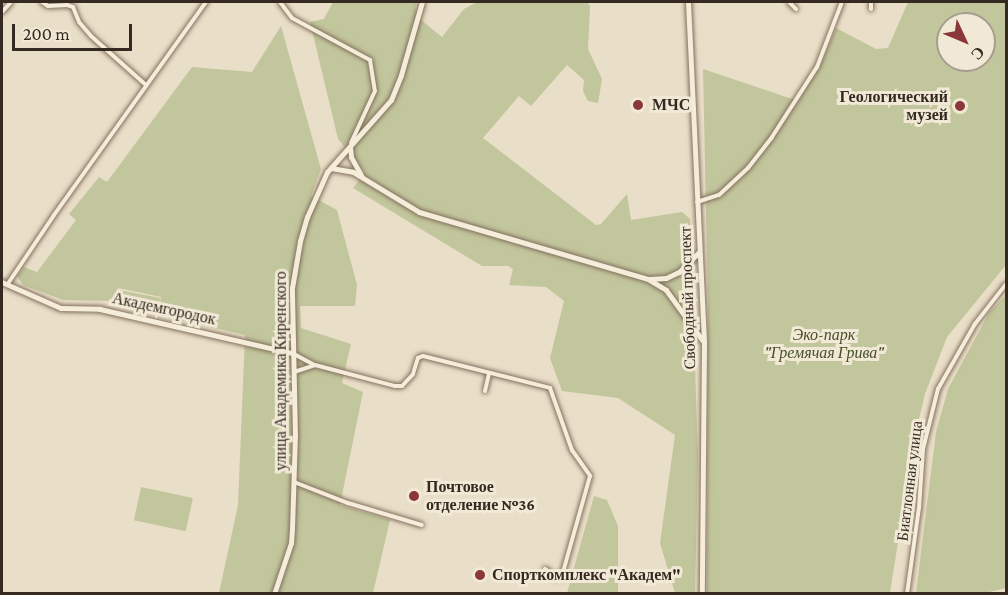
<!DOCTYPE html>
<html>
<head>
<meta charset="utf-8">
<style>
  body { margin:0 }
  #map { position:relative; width:1008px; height:595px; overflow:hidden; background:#e9dec7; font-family:"Crimson Pro",serif }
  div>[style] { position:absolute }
  .green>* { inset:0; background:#c2c69c; transform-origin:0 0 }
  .roads { filter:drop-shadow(0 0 2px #83715f) drop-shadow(0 0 2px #83715f) }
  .minor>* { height:4px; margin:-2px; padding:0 2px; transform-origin:2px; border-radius:2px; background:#f5ecda }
  .tertiary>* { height:4.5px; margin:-2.25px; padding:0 2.25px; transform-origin:2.25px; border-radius:2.25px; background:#f5ecda }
  .secondary>* { height:5px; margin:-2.5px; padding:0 2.5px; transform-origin:2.5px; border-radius:2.5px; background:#f5ecda }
  .dots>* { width:16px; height:16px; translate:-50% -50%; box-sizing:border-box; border:3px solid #f1e9d6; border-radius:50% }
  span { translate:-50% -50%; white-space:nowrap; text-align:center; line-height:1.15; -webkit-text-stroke:6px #f1e9d6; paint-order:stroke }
  .poi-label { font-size:16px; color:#352a21; font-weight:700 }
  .right { translate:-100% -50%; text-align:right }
  .left { translate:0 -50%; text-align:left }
  .street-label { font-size:16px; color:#352a21 }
  .park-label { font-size:16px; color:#464f2a; font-style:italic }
  .frame { position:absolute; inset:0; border:3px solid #352a21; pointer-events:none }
  .north { position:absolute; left:936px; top:12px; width:60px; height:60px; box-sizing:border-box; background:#f1e9d6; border:2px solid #a69d8e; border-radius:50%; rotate:134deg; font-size:16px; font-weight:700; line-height:24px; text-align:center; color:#352a21 }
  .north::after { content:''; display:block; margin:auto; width:21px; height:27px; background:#8b3639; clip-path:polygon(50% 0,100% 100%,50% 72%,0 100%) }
  .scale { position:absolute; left:12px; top:24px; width:120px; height:27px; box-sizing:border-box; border:3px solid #352a21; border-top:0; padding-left:8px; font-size:18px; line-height:21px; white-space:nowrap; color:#352a21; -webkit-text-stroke:4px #f1e9d6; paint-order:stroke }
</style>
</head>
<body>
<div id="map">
  <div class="green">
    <i style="clip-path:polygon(333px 2px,417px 2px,415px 8px,420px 19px,442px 37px,464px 9px,477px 2px,587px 2px,590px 6px,588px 49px,602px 79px,598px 103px,588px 101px,583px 91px,584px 80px,567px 65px,531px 106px,519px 96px,483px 138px,596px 225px,601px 224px,627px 194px,631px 220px,682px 212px,690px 219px,698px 454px,695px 593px,675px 593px,660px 543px,675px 435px,618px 398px,562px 391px,550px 358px,564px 301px,546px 287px,509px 285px,513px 269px,508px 266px,482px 266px,353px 188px,365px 172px,338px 139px,310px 22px,324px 19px)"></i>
    <i style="clip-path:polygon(evenodd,908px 2px,1006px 2px,1006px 265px,947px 337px,925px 394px,914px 440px,890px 593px,707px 593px,708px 306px,703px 69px,798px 101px,821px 64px,836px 28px,876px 49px,888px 48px,908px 2px,948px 24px,984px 24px,984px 60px,948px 60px,948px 24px)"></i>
    <i style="clip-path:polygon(281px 26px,321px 169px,311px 196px,337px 210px,357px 285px,355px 306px,300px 306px,301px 328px,351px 344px,342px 383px,363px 392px,340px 505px,390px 520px,373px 593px,219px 593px,238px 505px,245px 335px,158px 315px,161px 297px,118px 288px,112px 301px,63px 300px,23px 285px,17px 276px,24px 267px,37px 272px,76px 220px,69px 214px,99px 177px,107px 182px,192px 67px,252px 72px)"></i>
    <i style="left:119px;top:290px;width:42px;height:17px;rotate:11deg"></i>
    <i style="clip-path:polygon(1006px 295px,1006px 588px,985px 593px,916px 593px,936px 432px,948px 389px,989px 313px)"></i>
    <i style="left:141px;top:487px;width:53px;height:34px;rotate:12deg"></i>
    <i style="clip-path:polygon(594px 496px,607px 500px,618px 526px,618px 593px,567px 593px)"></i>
  </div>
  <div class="roads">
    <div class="minor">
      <i style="left:42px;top:2px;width:7px;rotate:34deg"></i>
      <i style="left:48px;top:6px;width:19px;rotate:-3deg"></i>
      <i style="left:67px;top:5px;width:6px;rotate:18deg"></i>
      <i style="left:73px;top:7px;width:16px;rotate:68deg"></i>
      <i style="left:79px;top:22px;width:18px;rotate:49deg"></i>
      <i style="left:91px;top:36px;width:74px;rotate:41.7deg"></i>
      <i style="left:280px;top:2px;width:20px;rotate:53deg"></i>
      <i style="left:292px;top:18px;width:89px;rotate:28.3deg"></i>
      <i style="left:370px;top:60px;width:31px;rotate:81deg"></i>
      <i style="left:375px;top:91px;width:57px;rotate:114.8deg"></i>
      <i style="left:789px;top:2px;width:10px;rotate:45deg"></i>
      <i style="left:871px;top:9px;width:7px;rotate:-90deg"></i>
      <i style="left:2px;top:12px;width:13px;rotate:-48deg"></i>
      <i style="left:697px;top:202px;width:23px;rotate:-18deg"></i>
      <i style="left:719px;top:195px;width:40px;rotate:-43deg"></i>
      <i style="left:748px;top:168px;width:39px;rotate:-52deg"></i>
      <i style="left:772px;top:137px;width:83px;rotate:-57.3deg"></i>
      <i style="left:817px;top:67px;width:70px;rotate:-69deg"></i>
      <i style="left:7px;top:285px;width:84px;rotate:-56.1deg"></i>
      <i style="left:54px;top:215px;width:262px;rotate:-54.5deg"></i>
      <i style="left:292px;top:353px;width:26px;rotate:28deg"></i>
      <i style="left:315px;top:365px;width:83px;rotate:14.7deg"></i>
      <i style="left:395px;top:386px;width:7px"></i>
      <i style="left:402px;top:386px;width:16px;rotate:-47deg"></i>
      <i style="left:413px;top:374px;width:17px;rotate:-73deg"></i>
      <i style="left:418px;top:358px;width:5px;rotate:-22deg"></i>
      <i style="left:423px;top:356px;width:131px;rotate:14.1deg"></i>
      <i style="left:550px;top:388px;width:66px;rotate:70.5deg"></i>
      <i style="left:572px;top:450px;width:32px;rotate:55deg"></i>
      <i style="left:590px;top:476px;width:100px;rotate:105.7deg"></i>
      <i style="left:563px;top:572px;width:8px;rotate:130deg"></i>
      <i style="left:558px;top:578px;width:16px;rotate:-145deg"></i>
      <i style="left:294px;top:372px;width:22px;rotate:-18deg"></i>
      <i style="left:485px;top:391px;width:18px;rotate:-77deg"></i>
      <i style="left:294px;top:482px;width:58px;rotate:21.3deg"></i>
      <i style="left:348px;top:503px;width:77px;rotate:16.6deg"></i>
      <i style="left:907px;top:594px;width:87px;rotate:-82.1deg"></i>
      <i style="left:919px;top:508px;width:59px;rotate:-86.1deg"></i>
      <i style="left:923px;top:449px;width:62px;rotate:-76deg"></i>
      <i style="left:938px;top:389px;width:75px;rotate:-60.4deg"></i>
      <i style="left:975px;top:324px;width:51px;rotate:-52.2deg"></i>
    </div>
    <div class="tertiary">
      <i style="left:2px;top:282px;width:64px;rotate:23.8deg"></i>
      <i style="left:61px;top:308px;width:39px;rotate:1deg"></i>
      <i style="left:100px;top:309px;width:197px;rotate:12.9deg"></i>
    </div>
    <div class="secondary">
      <i style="left:688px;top:2px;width:340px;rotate:87.3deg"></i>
      <i style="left:704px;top:342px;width:252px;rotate:90.5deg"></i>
      <i style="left:350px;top:147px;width:10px;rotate:84deg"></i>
      <i style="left:351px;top:157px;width:21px;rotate:61deg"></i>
      <i style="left:331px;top:168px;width:22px;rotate:10deg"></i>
      <i style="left:353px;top:172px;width:77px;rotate:31.2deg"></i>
      <i style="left:419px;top:212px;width:239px;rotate:16.3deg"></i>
      <i style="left:648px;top:279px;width:21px;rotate:31deg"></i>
      <i style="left:666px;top:290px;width:63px;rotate:54deg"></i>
      <i style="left:650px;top:279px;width:16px;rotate:-4deg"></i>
      <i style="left:666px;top:278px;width:14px;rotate:-25deg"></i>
      <i style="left:679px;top:272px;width:28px;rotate:-45deg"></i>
      <i style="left:274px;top:594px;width:54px;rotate:-71.6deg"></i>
      <i style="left:291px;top:543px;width:14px;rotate:-86deg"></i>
      <i style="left:292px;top:529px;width:93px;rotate:-88.2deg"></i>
      <i style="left:295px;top:436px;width:148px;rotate:-91.2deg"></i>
      <i style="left:292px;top:288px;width:48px;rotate:-80.3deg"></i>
      <i style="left:300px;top:241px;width:25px;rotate:-74deg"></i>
      <i style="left:307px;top:217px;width:49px;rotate:-66deg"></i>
      <i style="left:327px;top:172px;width:96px;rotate:-48.4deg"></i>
      <i style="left:391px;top:100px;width:27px;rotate:-68deg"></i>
      <i style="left:401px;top:75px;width:76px;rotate:-74deg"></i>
    </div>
  </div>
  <div class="dots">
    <i style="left:638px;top:105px;background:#8b3639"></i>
    <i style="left:960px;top:106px;background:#8b3639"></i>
    <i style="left:414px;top:496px;background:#8b3639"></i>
    <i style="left:480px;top:575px;background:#8b3639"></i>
  </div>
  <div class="poi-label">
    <span class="right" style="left:948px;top:106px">Геологический<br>музей</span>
    <span class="left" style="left:652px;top:105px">МЧС</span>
    <span class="left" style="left:426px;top:496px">Почтовое<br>отделение №36</span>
    <span class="left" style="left:492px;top:575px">Спорткомплекс "Академ"</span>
  </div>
  <div class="street-label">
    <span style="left:688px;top:298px;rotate:-92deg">Свободный проспект</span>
    <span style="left:164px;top:309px;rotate:12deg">Академгородок</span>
    <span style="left:281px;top:371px;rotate:-90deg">улица Академика Киренского</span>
    <span style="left:910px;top:481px;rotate:-83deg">Биатлонная улица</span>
  </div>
  <div class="park-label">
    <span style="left:824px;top:344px">Эко-парк<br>"Гремячая Грива"</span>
  </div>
  <div class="frame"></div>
  <div class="north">С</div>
  <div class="scale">200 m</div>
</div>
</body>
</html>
